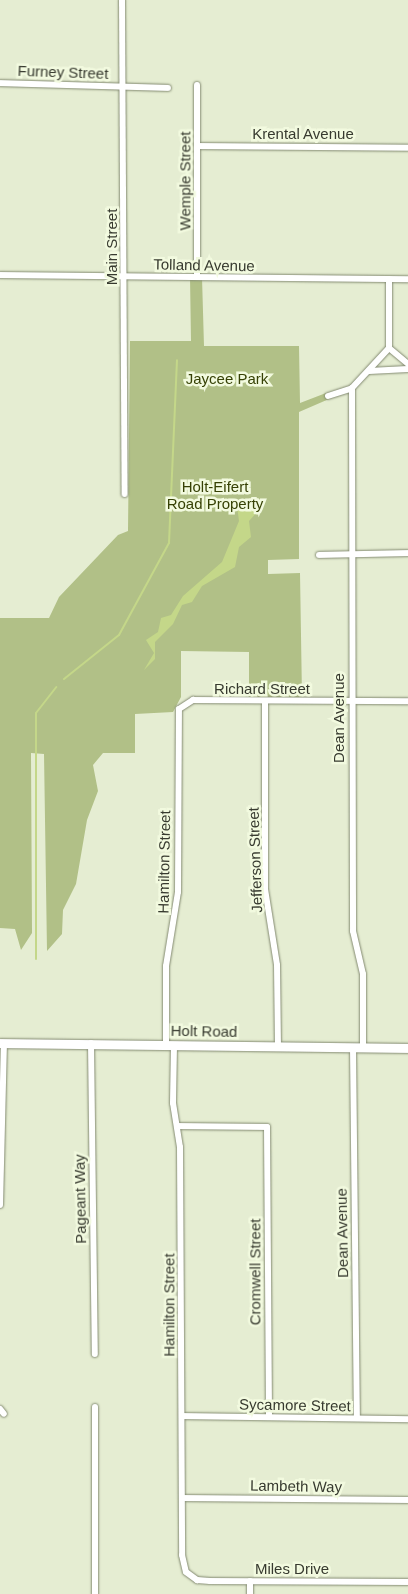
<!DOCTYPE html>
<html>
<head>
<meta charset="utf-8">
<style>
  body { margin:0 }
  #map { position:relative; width:408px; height:1594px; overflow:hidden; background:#e5edd2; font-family:Helvetica,sans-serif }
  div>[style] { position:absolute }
  .green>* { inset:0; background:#b1c087 }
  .water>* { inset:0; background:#c4d789 }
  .stream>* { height:2px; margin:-1px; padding:0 1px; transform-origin:1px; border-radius:1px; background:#c4d789 }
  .roads { filter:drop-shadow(0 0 1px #838a71) drop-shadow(0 0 1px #838a71) }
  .street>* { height:6px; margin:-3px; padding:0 3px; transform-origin:3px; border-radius:3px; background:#fff }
  .secondary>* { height:9px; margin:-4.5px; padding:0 4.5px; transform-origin:4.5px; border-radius:4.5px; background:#fff }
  span { translate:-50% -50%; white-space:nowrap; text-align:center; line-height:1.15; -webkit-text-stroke:5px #f2fadf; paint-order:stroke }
  .street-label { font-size:15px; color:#373a2f }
  .park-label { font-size:15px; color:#364105 }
</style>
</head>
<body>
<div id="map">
  <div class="green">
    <i style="clip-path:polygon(190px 277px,202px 277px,204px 346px,299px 346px,300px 403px,326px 393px,329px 399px,299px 412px,299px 559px,268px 560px,268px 574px,300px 573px,302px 697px,249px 697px,249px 652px,181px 651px,181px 697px,173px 712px,135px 714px,135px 753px,103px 753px,93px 765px,98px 791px,87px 820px,76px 884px,63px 910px,62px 934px,47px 951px,44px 754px,31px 753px,32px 933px,21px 950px,15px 929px,0 928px,0 618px,49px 618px,59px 597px,118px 535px,128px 531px,130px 341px,191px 341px)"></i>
  </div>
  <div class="water">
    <i style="clip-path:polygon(237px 506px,258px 511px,249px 521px,251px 537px,239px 547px,235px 567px,202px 586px,192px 602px,182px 605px,173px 624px,155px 642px,155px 659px,144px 670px,154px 653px,146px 640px,158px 632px,161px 618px,171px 615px,183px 596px,222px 562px,239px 521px)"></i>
  </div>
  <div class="stream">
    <i style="left:64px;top:679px;width:70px;rotate:-38.7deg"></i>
    <i style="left:119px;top:635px;width:105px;rotate:-61.5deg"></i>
    <i style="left:169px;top:543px;width:183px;rotate:-87.5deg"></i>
    <i style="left:36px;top:959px;width:246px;rotate:-90deg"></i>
    <i style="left:36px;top:713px;width:33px;rotate:-52deg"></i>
  </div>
  <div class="roads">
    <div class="street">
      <i style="left:122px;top:0;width:494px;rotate:89.7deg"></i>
      <i style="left:0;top:83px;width:168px;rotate:1.7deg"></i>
      <i style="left:197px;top:146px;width:211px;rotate:0.5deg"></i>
      <i style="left:0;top:275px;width:408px;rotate:0.6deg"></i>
      <i style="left:197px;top:277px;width:192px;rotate:-90deg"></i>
      <i style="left:389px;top:348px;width:25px;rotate:40deg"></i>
      <i style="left:369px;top:371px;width:39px;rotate:-3deg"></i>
      <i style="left:352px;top:388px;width:543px;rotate:89.89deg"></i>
      <i style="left:353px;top:931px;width:44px;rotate:76.9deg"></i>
      <i style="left:363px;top:974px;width:73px;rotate:90deg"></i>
      <i style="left:328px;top:396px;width:25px;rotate:-18deg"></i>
      <i style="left:352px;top:388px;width:54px;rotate:-47.2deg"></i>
      <i style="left:389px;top:348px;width:69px;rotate:-90deg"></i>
      <i style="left:319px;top:555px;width:89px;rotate:-1.3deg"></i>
      <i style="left:265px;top:702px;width:187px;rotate:90deg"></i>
      <i style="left:265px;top:889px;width:77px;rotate:81deg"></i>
      <i style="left:277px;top:965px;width:81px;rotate:89.3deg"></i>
      <i style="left:91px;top:1043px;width:311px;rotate:89.3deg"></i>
      <i style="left:166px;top:1044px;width:78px;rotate:-90deg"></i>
      <i style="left:166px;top:966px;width:75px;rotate:-80.8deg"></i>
      <i style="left:178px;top:892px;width:183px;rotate:-89.7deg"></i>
      <i style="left:179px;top:709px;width:17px;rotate:-33deg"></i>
      <i style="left:193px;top:700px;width:215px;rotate:0.3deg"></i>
      <i style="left:174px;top:1045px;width:58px;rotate:91deg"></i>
      <i style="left:173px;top:1103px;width:45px;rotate:81deg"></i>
      <i style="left:180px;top:1147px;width:408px;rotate:89.7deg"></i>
      <i style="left:182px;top:1555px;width:17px;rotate:77deg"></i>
      <i style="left:186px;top:1572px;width:14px;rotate:36deg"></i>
      <i style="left:197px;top:1580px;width:13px;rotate:4deg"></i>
      <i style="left:210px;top:1581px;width:198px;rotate:0.3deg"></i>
      <i style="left:353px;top:1047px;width:371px;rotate:89.4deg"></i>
      <i style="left:177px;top:1126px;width:90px;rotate:0.6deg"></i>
      <i style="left:267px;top:1127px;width:290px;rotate:89.6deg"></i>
      <i style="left:0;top:1205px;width:162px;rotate:-88.6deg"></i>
      <i style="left:95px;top:1407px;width:187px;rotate:90deg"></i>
      <i style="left:0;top:1409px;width:6px;rotate:51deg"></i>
      <i style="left:182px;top:1416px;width:226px;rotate:0.8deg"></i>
      <i style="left:183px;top:1498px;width:225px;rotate:0.5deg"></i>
      <i style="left:250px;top:1594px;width:13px;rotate:-90deg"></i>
    </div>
    <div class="secondary">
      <i style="left:0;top:1043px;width:408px;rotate:0.7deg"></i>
    </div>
  </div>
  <div class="street-label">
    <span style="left:63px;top:72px;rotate:2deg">Furney Street</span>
    <span style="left:303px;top:134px">Krental Avenue</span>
    <span style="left:185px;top:181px;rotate:-90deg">Wemple Street</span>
    <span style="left:112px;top:247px;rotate:-90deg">Main Street</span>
    <span style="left:204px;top:265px;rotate:1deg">Tolland Avenue</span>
    <span style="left:262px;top:689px">Richard Street</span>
    <span style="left:339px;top:718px;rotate:-90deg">Dean Avenue</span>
    <span style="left:255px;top:860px;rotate:-92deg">Jefferson Street</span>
    <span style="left:164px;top:862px;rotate:-89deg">Hamilton Street</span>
    <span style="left:204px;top:1031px;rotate:1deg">Holt Road</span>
    <span style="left:80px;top:1199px;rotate:-91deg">Pageant Way</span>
    <span style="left:342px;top:1233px;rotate:-91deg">Dean Avenue</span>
    <span style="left:255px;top:1272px;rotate:-90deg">Cromwell Street</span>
    <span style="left:169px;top:1305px;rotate:-90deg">Hamilton Street</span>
    <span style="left:295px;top:1405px;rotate:1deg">Sycamore Street</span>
    <span style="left:296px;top:1486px;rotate:1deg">Lambeth Way</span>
    <span style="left:292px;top:1569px">Miles Drive</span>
  </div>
  <div class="park-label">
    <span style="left:227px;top:379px">Jaycee Park</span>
    <span style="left:215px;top:495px">Holt-Eifert<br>Road Property</span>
  </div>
</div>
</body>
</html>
